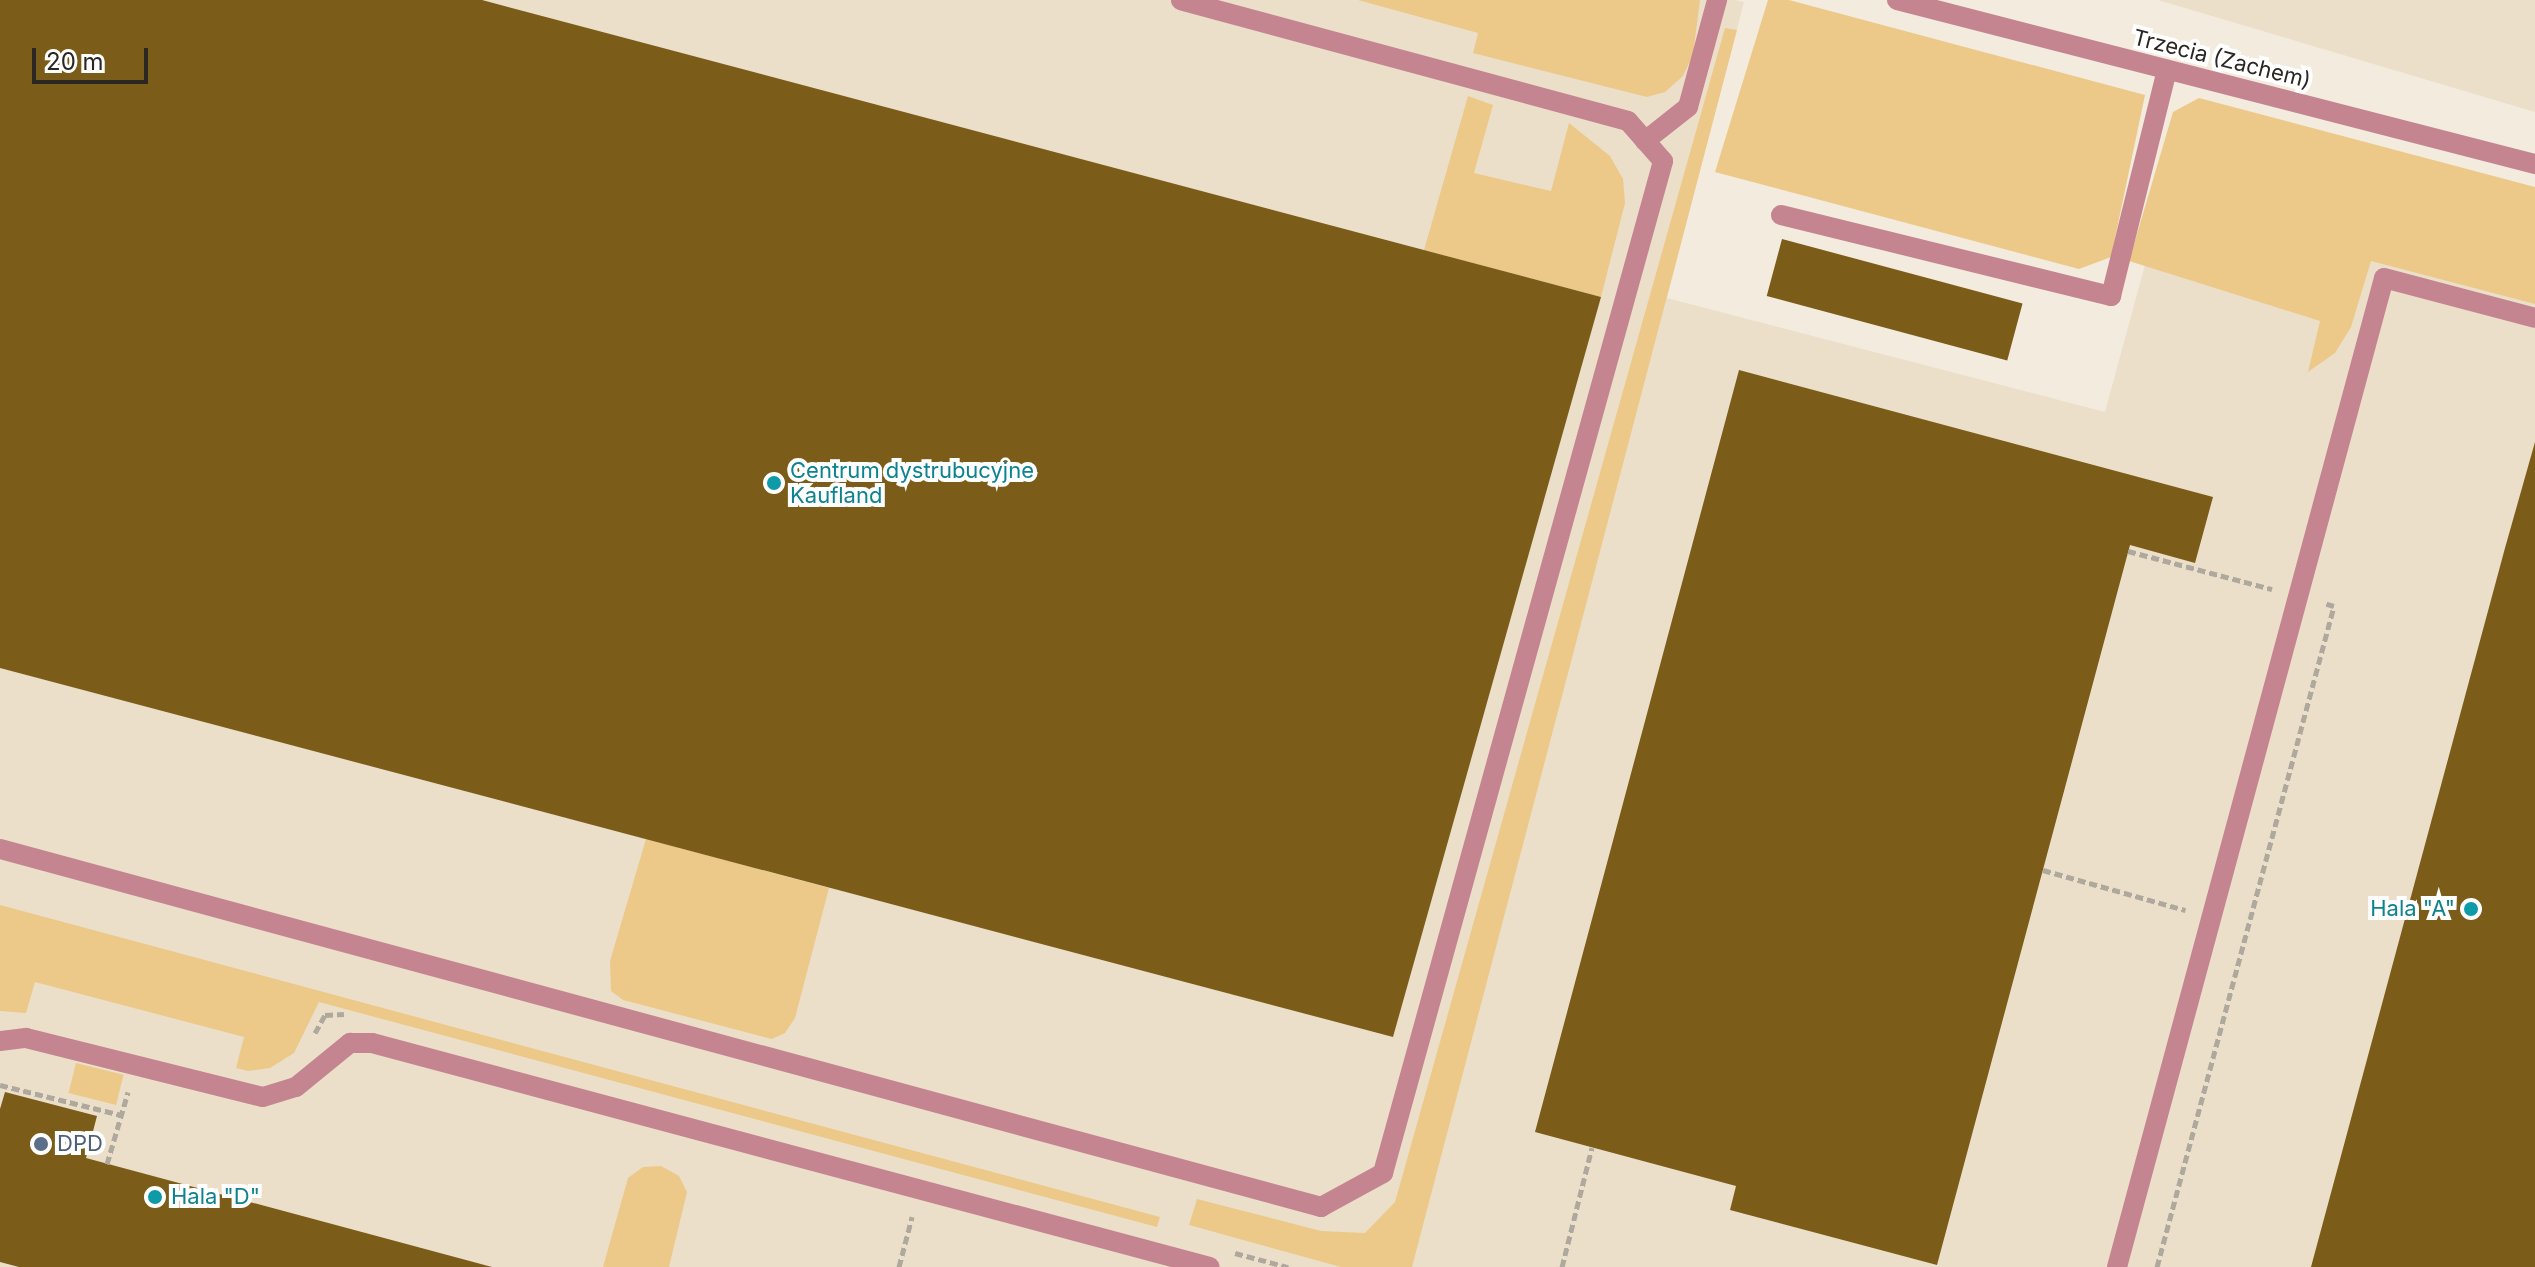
<!DOCTYPE html>
<html>
<head>
<meta charset="utf-8">
<style>
  body { margin:0 }
  #map { position:relative; width:2535px; height:1267px; overflow:hidden; background:#f3ebdd; font-family:Inter,sans-serif }
  div>[style] { position:absolute }
  .built>* { inset:0; background:#ebdfc9 }
  .green>* { inset:0; background:#ecc989; transform-origin:0 0 }
  .building>* { inset:0; background:#7c5c19; transform-origin:0 0 }
  .path>* { height:5px; margin-top:-2.5px; transform-origin:0; background:repeating-linear-gradient(90deg,#aea89d 0 8px,transparent 0 12px) }
  .lane>* { height:20px; margin:-10px; padding:0 10px; transform-origin:10px; border-radius:10px; background:#c48590 }
  .dots>* { width:22px; height:22px; translate:-50% -50%; box-sizing:border-box; border:4px solid #fff; border-radius:50% }
  span { translate:-50% -50%; white-space:nowrap; text-align:center; line-height:1.15; -webkit-text-stroke:8px #fff; paint-order:stroke }
  .street-label { font-size:22px; color:#2a2722 }
  .culture-label { font-size:22px; color:#0d838f }
  .left { translate:0 -50%; text-align:left }
  .right { translate:-100% -50%; text-align:right }
  .service-label { font-size:22px; color:#4e5e75 }
  .scale { position:absolute; left:32px; top:48px; width:116px; height:36px; box-sizing:border-box; border:4px solid #2a2722; border-top:0; padding-left:10px; font-size:24px; line-height:28px; white-space:nowrap; color:#2a2722; -webkit-text-stroke:6px #fff; paint-order:stroke }
</style>
</head>
<body>
<div id="map">
  <div class="built">
    <i style="clip-path:polygon(0 0,1735px 0,1744px 2px,1667px 298px,2105px 412px,2177px 147px,2535px 242px,2535px 1267px,0 1267px)"></i>
    <i style="clip-path:polygon(2158px 0,2535px 0,2535px 112px)"></i>
  </div>
  <div class="green">
    <i style="clip-path:polygon(1358px 0,1700px 0,1693px 55px,1683px 76px,1665px 92px,1647px 97px,1473px 53px,1478px 33px)"></i>
    <i style="clip-path:polygon(1768px 0,1789px 0,2145px 95px,2111px 257px,2079px 269px,1715px 172px)"></i>
    <i style="clip-path:polygon(1725px 28px,1737px 30px,1412px 1267px,1341px 1267px,1189px 1225px,1197px 1199px,1321px 1231px,1365px 1233px,1395px 1202px)"></i>
    <i style="clip-path:polygon(1468px 96px,1493px 105px,1474px 173px,1551px 191px,1569px 123px,1610px 156px,1623px 179px,1625px 203px,1601px 297px,1424px 250px)"></i>
    <i style="clip-path:polygon(2199px 98px,2535px 187px,2535px 304px,2371px 261px,2351px 327px,2335px 353px,2308px 372px,2320px 321px,2129px 261px,2173px 112px)"></i>
    <i style="clip-path:polygon(646px 839px,829px 888px,795px 1018px,785px 1033px,772px 1039px,623px 1000px,611px 991px,610px 961px)"></i>
    <i style="clip-path:polygon(0 905px,1160px 1217px,1157px 1227px,319px 1002px,294px 1053px,270px 1068px,248px 1071px,236px 1068px,244px 1037px,35px 982px,26px 1013px,0 1011px)"></i>
    <i style="left:76px;top:1063px;width:49px;height:31px;rotate:14deg"></i>
    <i style="clip-path:polygon(661px 1166px,679px 1176px,687px 1192px,669px 1267px,603px 1267px,628px 1178px,643px 1167px)"></i>
  </div>
  <div class="building">
    <i style="clip-path:polygon(0 0,482px 0,1601px 297px,1393px 1037px,0 668px)"></i>
    <i style="left:1782px;top:239px;width:249px;height:59px;rotate:15deg"></i>
    <i style="clip-path:polygon(1739px 370px,2213px 497px,2195px 563px,2130px 545px,1937px 1265px,1730px 1210px,1736px 1186px,1535px 1132px)"></i>
    <i style="clip-path:polygon(2535px 442px,2535px 1267px,2311px 1267px,2505px 548px)"></i>
    <i style="clip-path:polygon(5px 1092px,97px 1116px,86px 1158px,492px 1267px,19px 1267px,0 1262px,0 1109px)"></i>
  </div>
  <div class="path">
    <i style="left:2128px;top:551px;width:149px;rotate:14.8deg"></i>
    <i style="left:2043px;top:870px;width:148px;rotate:15.7deg"></i>
    <i style="left:315px;top:1033px;width:21px;rotate:-61deg"></i>
    <i style="left:325px;top:1015px;width:19px;rotate:-3deg"></i>
    <i style="left:0;top:1085px;width:125px;rotate:13.9deg"></i>
    <i style="left:107px;top:1164px;width:75px;rotate:-73.7deg"></i>
    <i style="left:1235px;top:1253px;width:55px;rotate:14.8deg"></i>
    <i style="left:899px;top:1267px;width:52px;rotate:-75.4deg"></i>
    <i style="left:1562px;top:1267px;width:123px;rotate:-75.9deg"></i>
    <i style="left:2157px;top:1267px;width:684px;rotate:-75.01deg"></i>
    <i style="left:2334px;top:606px;width:10px;rotate:-163deg"></i>
  </div>
  <div class="lane">
    <i style="left:1897px;top:0;width:659px;rotate:14.42deg"></i>
    <i style="left:1645px;top:141px;width:55px;rotate:-38.3deg"></i>
    <i style="left:1688px;top:107px;width:111px;rotate:-74.8deg"></i>
    <i style="left:1781px;top:215px;width:340px;rotate:13.8deg"></i>
    <i style="left:2111px;top:296px;width:233px;rotate:-76.1deg"></i>
    <i style="left:0;top:849px;width:1369px;rotate:15.16deg"></i>
    <i style="left:1321px;top:1207px;width:71px;rotate:-28.7deg"></i>
    <i style="left:1383px;top:1173px;width:1050px;rotate:-74.53deg"></i>
    <i style="left:1663px;top:161px;width:53px;rotate:-131.2deg"></i>
    <i style="left:1628px;top:121px;width:463px;rotate:-164.9deg"></i>
    <i style="left:0;top:1041px;width:26px;rotate:-7deg"></i>
    <i style="left:26px;top:1038px;width:244px;rotate:14deg"></i>
    <i style="left:263px;top:1097px;width:34px;rotate:-17deg"></i>
    <i style="left:296px;top:1087px;width:70px;rotate:-39.2deg"></i>
    <i style="left:350px;top:1043px;width:22px"></i>
    <i style="left:372px;top:1043px;width:867px;rotate:14.97deg"></i>
    <i style="left:2117px;top:1267px;width:1024px;rotate:-74.89deg"></i>
    <i style="left:2384px;top:278px;width:156px;rotate:14.8deg"></i>
  </div>
  <div class="dots">
    <i style="left:774px;top:483px;background:#0f9aa8"></i>
    <i style="left:2471px;top:909px;background:#0f9aa8"></i>
    <i style="left:41px;top:1144px;background:#5c6f8a"></i>
    <i style="left:155px;top:1197px;background:#0f9aa8"></i>
  </div>
  <div class="street-label">
    <span style="left:2222px;top:59px;rotate:14deg">Trzecia (Zachem)</span>
  </div>
  <div class="culture-label">
    <span class="left" style="left:790px;top:483px">Centrum dystrubucyjne<br>Kaufland</span>
    <span class="right" style="left:2455px;top:909px">Hala "A"</span>
    <span class="left" style="left:171px;top:1197px">Hala "D"</span>
  </div>
  <div class="service-label">
    <span class="left" style="left:57px;top:1144px">DPD</span>
  </div>
  <div class="scale">20 m</div>
</div>
</body>
</html>
